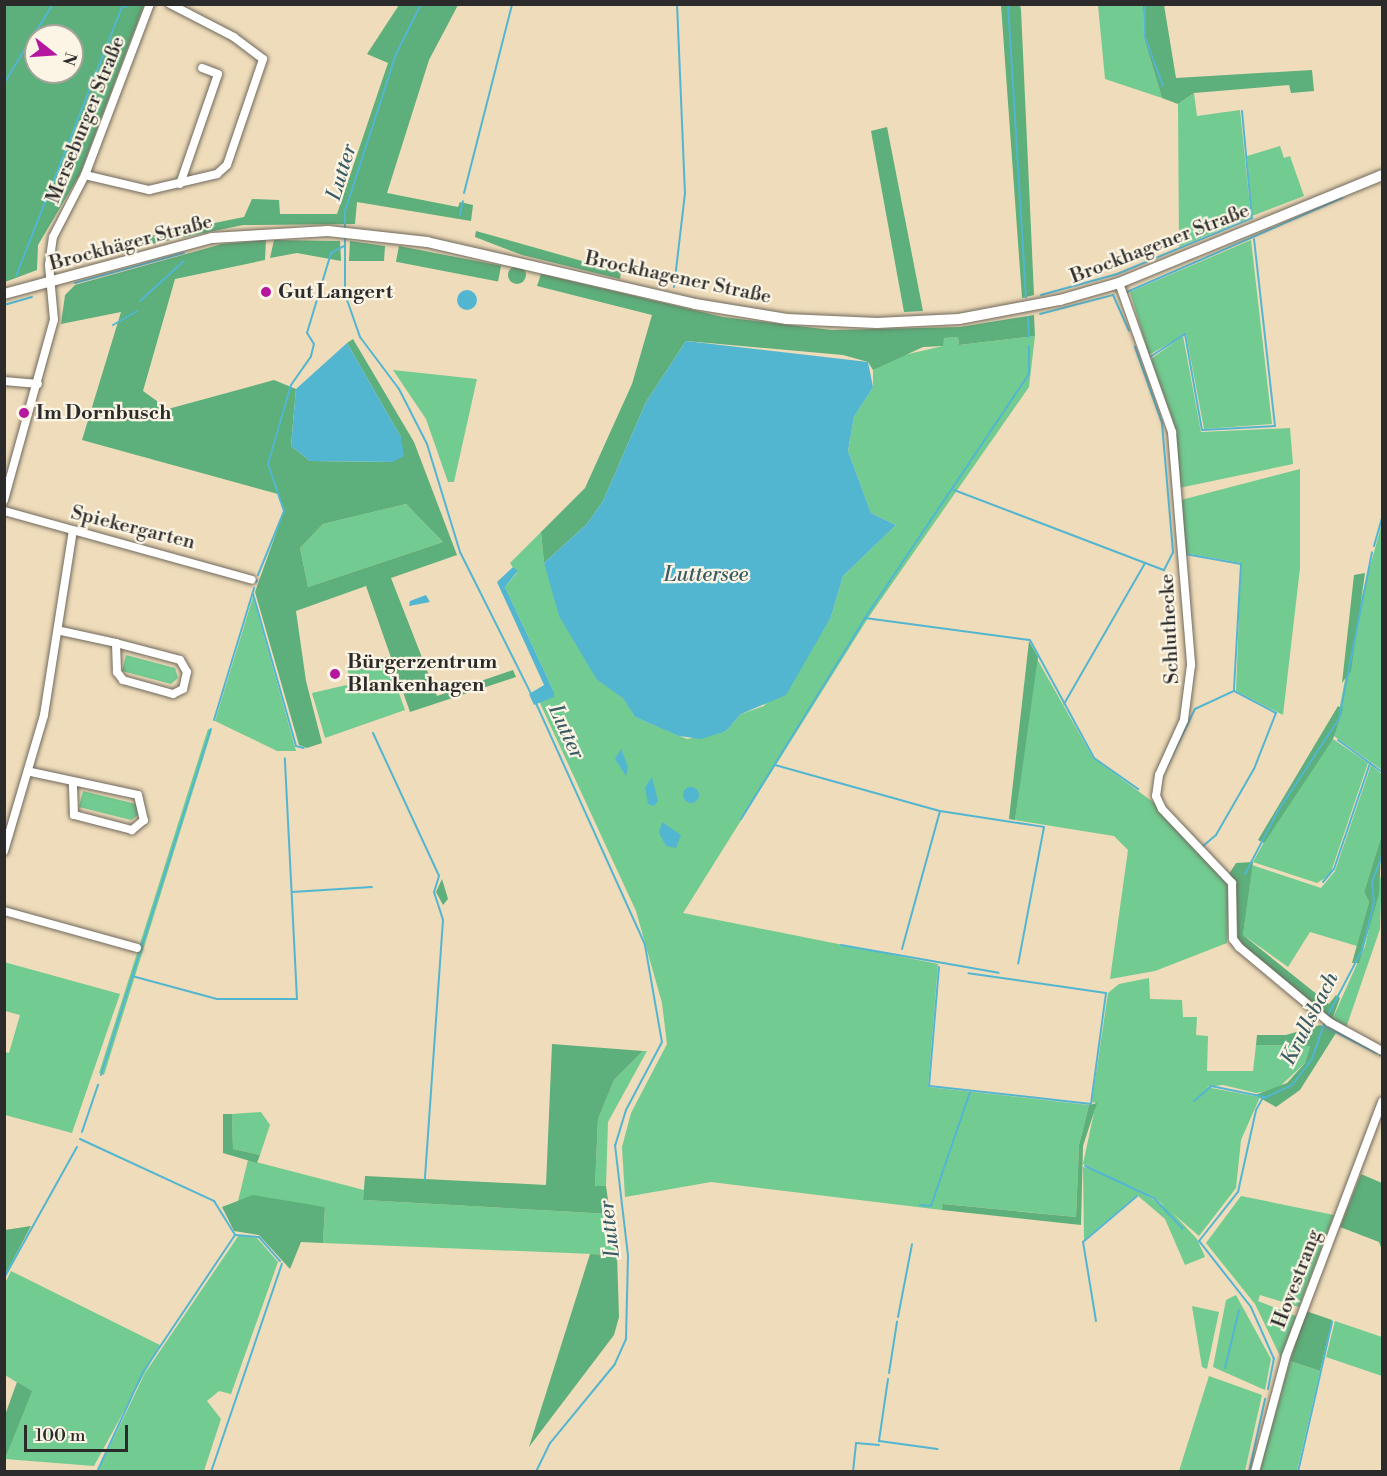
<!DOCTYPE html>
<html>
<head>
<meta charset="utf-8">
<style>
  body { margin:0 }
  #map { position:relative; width:1387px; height:1476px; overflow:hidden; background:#efdcba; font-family:"Libre Bodoni",serif }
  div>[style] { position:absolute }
  .green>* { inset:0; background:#72cb91 }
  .forest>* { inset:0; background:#5daf7b; transform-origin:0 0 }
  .round { border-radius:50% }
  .water>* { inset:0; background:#53b6d1 }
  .stream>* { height:2px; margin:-1px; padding:0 1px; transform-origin:1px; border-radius:1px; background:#53b6d1 }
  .roads { filter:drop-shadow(0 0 2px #70695d) drop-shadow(0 0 2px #70695d) }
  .minor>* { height:8px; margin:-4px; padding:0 4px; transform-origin:4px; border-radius:4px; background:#fff }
  .major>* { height:10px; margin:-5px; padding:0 5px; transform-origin:5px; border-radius:5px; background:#fff }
  .dots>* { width:16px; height:16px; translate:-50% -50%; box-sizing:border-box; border:3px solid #fcf5e5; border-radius:50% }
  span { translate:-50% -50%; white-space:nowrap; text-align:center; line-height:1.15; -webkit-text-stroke:4.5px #fcf5e5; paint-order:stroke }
  .street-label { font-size:20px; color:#2b2b2b }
  .poi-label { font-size:20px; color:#2b2b2b; font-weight:700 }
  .left { translate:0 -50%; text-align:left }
  .water-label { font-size:21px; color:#395c65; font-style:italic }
  .frame { position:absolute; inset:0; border:6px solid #2b2b2b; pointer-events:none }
  .north { position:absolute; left:24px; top:24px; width:60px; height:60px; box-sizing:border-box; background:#fcf5e5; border:2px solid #a8a49b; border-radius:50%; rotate:107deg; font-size:16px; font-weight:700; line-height:24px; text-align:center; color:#2b2b2b }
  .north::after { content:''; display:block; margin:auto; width:21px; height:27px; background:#b5179e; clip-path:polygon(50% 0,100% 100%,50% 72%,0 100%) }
  .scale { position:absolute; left:24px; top:1425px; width:104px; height:27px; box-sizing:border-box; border:3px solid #2b2b2b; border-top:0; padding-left:8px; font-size:18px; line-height:21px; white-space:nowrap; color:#2b2b2b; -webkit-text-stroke:4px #fcf5e5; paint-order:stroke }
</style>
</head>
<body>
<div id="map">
  <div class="green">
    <i style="clip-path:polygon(1098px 5px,1143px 5px,1144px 38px,1162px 98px,1105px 79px)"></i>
    <i style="clip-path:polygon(1194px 93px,1197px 116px,1240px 110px,1251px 217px,1179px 247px,1178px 104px)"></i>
    <i style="clip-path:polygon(1280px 146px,1284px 158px,1290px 156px,1304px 196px,1252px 216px,1247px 156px)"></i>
    <i style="clip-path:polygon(1251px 240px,1272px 424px,1204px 429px,1186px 334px,1149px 355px,1130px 292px)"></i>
    <i style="clip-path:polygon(1035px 336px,1029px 387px,868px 618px,683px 913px,938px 964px,928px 1087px,1089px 1105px,1079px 1145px,1076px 1217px,944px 1204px,942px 1210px,711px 1182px,625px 1197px,622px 1147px,631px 1113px,667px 1044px,662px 1003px,636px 911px,539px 701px,554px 692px,505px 587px,517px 573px,510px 563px,541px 532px,544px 563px,597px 680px,623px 697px,635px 717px,687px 739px,726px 731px,741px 714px,764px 706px,794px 675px,831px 617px,843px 576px,896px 525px,871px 513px,848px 451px,854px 417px,873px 387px,873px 370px,891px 358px,943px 346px,943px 338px,958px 337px,959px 345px)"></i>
    <i style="clip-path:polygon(1183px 336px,1201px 432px,1290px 428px,1293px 464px,1179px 488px,1173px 421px,1151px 359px)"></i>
    <i style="clip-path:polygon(393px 370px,477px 379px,454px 482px,448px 482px,426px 419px)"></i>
    <i style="clip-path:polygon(1300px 469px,1300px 568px,1283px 715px,1236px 691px,1241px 563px,1185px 553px,1181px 500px)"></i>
    <i style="clip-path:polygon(406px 504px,443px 542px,308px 587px,300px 548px,323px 524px)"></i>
    <i style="clip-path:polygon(1382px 523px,1382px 770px,1334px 736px,1360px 603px)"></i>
    <i style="clip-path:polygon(253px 597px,296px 751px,277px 751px,215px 721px)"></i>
    <i style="clip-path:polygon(126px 655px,175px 668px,178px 678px,171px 684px,122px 671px)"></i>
    <i style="clip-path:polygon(386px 657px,405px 710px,325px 738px,312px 693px,351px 684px,347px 667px)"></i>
    <i style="clip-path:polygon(1036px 657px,1093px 758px,1153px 802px,1229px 884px,1227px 943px,1155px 971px,1110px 979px,1128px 850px,1114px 836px,1015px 820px)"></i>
    <i style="clip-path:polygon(208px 729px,212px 730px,104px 1075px,99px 1073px)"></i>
    <i style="clip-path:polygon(1333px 739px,1368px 763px,1330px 875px,1317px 883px,1253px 862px,1281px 811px)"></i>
    <i style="clip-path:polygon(1371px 765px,1382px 774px,1382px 834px,1364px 892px,1369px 902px,1357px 946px,1310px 932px,1288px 967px,1243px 935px,1252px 865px,1321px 888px,1335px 871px)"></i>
    <i style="clip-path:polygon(83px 791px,136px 804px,140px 814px,131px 820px,79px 807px)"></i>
    <i style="clip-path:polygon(1382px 871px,1380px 929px,1346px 1028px,1332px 1020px,1365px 946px)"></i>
    <i style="clip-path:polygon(4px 962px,120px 994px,72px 1133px,5px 1115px,5px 1052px,9px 1053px,20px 1015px,5px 1011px)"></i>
    <i style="clip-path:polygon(1149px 978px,1150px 999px,1182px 1000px,1183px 1017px,1197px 1017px,1196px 1035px,1208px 1036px,1207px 1071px,1253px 1071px,1256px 1045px,1310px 1046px,1305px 1063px,1276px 1090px,1256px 1093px,1223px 1085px,1206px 1087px,1260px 1097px,1241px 1140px,1236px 1188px,1199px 1236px,1154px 1197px,1083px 1164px,1096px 1103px,1092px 1102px,1108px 993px,1119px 984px)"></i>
    <i style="clip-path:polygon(643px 1051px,647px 1051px,608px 1122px,606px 1186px,595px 1186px,598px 1119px,614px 1080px)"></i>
    <i style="clip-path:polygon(261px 1112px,270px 1125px,260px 1155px,233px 1149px,232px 1114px)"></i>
    <i style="clip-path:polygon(248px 1160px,364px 1190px,363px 1200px,610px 1214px,617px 1255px,323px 1243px,325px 1207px,238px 1201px)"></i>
    <i style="clip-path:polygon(1083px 1167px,1114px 1176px,1168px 1208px,1197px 1239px,1205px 1257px,1185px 1265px,1165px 1219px,1137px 1195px,1084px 1240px)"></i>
    <i style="clip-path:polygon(1241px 1196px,1334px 1215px,1299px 1307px,1260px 1295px,1258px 1301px,1296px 1316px,1281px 1358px,1255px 1304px,1206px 1243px)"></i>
    <i style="clip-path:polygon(239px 1235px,257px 1238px,278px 1262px,231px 1394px,219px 1391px,207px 1401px,221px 1419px,204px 1471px,98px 1471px,145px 1373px)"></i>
    <i style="clip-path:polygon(11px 1271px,160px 1345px,94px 1466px,5px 1459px,31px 1391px,5px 1375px,5px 1283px)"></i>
    <i style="clip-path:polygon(1236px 1295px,1271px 1359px,1265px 1390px,1213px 1367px,1226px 1300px)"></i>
    <i style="clip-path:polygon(1192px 1306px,1219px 1312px,1207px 1369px,1202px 1367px)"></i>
    <i style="clip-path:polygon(1335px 1321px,1382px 1337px,1382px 1376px,1326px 1357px)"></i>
    <i style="clip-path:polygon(1290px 1361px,1320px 1371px,1297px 1471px,1259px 1472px)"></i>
    <i style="clip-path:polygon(1209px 1376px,1262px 1395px,1245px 1471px,1179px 1471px)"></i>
  </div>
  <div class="forest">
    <i style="clip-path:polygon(evenodd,4px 5px,144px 5px,80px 174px,38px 245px,37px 270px,5px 282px,4px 5px,36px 36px,72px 36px,72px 72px,36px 72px,36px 36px)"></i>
    <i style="clip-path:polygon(399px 5px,458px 5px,429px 60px,387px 193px,458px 207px,460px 202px,473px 205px,471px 221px,357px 202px,355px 224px,243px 225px,94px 256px,96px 247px,244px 217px,252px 199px,279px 200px,280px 214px,337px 214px,388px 63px,367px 54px)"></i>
    <i style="clip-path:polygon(1001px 5px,1020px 5px,1021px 10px,1034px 295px,1022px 298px)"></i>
    <i style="clip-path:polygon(1143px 5px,1164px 5px,1176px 78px,1312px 70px,1314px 91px,1291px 93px,1289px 85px,1194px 93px,1178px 104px,1162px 98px,1144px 38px)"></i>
    <i style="clip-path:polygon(887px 127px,923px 311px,904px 312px,871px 131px)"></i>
    <i style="clip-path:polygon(476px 231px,621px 272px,620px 279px,522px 255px,475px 237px)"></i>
    <i style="clip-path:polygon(evenodd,266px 240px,265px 260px,175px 279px,143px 391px,168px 409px,274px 380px,296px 389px,291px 446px,310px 461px,393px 462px,401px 437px,347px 343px,353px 339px,414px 442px,457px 555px,391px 578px,437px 696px,513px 670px,516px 677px,410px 712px,366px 586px,296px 611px,306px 681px,322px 743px,307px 748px,299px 745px,255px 592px,284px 511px,278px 494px,82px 440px,121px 312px,61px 324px,65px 295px,75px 285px,222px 244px,266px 240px,406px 504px,443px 542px,308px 587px,300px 548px,323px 524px,406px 504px)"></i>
    <i style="clip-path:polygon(274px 240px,340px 241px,341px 261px,297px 253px,270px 258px)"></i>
    <i style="clip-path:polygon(350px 241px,385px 246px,384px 261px,349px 261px)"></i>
    <i style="left:399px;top:246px;width:104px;height:16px;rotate:11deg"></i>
    <i class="round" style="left:508px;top:266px;width:18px;height:18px"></i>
    <i style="clip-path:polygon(541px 274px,723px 317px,832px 330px,960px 327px,1034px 315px,1035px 336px,959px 345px,958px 337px,944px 338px,943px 346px,923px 347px,873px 370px,868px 362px,843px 355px,686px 341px,646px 402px,603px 501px,587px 524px,544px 563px,541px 532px,585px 488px,632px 384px,652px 315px,537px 286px)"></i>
    <i style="clip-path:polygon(1365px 573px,1351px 671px,1342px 683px,1354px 575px)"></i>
    <i style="clip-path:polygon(1029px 641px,1038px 657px,1015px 820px,1009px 819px)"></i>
    <i style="clip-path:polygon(1338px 706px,1343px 709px,1333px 739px,1264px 843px,1258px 840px)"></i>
    <i style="clip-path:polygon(1382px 834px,1379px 894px,1359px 963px,1352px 963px,1369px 902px,1364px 892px)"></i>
    <i style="clip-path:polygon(1253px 862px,1243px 935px,1329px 1004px,1336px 995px,1340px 998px,1332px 1020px,1238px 943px,1236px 891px,1229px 874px,1236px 863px)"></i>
    <i style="clip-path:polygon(442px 879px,448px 899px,443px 905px,436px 892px)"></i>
    <i style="clip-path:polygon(1320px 1025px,1336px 1033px,1300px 1090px,1276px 1107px,1255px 1095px,1287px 1083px,1305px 1063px,1310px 1046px,1256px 1045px,1257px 1035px,1286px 1035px)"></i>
    <i style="clip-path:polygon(552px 1044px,643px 1051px,614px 1080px,598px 1119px,595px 1186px,606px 1186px,610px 1214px,363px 1200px,365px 1176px,546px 1185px)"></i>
    <i style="clip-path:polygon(1097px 1103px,1083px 1146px,1081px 1225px,942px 1210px,943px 1204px,1076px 1217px,1079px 1145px,1089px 1105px)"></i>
    <i style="clip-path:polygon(223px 1114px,232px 1114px,233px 1149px,260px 1155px,257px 1163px,223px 1153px)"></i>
    <i style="clip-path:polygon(1361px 1174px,1382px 1183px,1382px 1250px,1379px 1242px,1340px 1227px)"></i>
    <i style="clip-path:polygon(253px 1195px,325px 1207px,323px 1243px,301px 1242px,290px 1269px,259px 1235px,234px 1231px,222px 1207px)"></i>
    <i style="clip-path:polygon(31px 1226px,5px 1275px,5px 1230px)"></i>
    <i style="clip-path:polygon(590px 1254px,617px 1255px,619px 1317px,614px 1335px,529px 1447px)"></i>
    <i style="clip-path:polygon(1306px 1311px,1332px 1320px,1320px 1371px,1290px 1361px)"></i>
    <i style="clip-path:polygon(17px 1382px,32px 1391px,5px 1459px,5px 1415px)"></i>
  </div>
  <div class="water">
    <i class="round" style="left:457px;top:290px;width:20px;height:20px"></i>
    <i style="clip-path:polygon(686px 341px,868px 362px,873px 387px,854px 417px,848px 451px,871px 513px,896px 525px,843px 576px,831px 617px,786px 695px,741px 714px,726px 731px,701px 739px,679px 736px,635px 717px,623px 698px,597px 680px,559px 616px,544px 563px,587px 524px,603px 501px,646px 402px)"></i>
    <i style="clip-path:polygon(347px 343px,401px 437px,404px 456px,393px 462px,310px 461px,291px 446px,296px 389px)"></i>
    <i style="clip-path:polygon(513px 567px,518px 571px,505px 587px,554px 692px,554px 697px,534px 705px,529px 694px,544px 685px,497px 582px)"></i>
    <i style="clip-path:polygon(426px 595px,430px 602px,409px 606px,410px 601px)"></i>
    <i style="clip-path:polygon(621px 749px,628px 767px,626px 776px,615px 759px)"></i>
    <i style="clip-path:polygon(652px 777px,658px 801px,654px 806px,648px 804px,645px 787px)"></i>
    <i class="round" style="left:683px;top:787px;width:16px;height:16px"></i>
    <i style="clip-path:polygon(662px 822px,681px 835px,676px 848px,666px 846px,659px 833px)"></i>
  </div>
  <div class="stream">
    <i style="left:1008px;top:4px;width:294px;rotate:86.5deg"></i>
    <i style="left:1145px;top:4px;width:33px;rotate:90deg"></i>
    <i style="left:1145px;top:37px;width:52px;rotate:69.8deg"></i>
    <i style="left:4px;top:83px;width:93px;rotate:-58.2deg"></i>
    <i style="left:1242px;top:111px;width:107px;rotate:84.7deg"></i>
    <i style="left:464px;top:193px;width:195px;rotate:-75.7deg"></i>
    <i style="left:460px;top:215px;width:14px;rotate:-78deg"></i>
    <i style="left:345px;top:228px;width:17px;rotate:-90deg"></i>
    <i style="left:345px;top:211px;width:165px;rotate:-72deg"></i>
    <i style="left:396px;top:54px;width:56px;rotate:-63.4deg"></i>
    <i style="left:345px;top:237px;width:57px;rotate:90deg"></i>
    <i style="left:345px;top:294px;width:46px;rotate:70.8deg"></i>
    <i style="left:360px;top:337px;width:65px;rotate:53.1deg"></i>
    <i style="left:399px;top:389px;width:62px;rotate:63deg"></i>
    <i style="left:427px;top:444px;width:113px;rotate:73deg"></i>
    <i style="left:460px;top:552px;width:159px;rotate:63.4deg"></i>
    <i style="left:16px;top:276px;width:289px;rotate:-68.5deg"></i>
    <i style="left:122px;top:7px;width:13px;rotate:-13deg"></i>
    <i style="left:75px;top:283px;width:113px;rotate:-15.4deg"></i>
    <i style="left:674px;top:287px;width:94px;rotate:-83.3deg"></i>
    <i style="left:685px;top:194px;width:190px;rotate:-92.4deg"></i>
    <i style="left:1127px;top:292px;width:235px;rotate:-23.6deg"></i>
    <i style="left:1041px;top:295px;width:79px;rotate:-15.4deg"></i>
    <i style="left:1117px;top:274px;width:146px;rotate:-22.5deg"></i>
    <i style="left:140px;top:301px;width:59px;rotate:-42.3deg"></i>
    <i style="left:4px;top:305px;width:29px;rotate:-16deg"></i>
    <i style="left:1040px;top:314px;width:75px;rotate:-14.6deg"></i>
    <i style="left:1113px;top:295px;width:39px;rotate:66deg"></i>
    <i style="left:1028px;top:317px;width:20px;rotate:87deg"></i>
    <i style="left:113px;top:325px;width:28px;rotate:-30deg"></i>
    <i style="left:1150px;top:357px;width:42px;rotate:-33.3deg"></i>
    <i style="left:1185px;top:334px;width:97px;rotate:80deg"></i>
    <i style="left:1202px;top:430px;width:73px;rotate:-3.1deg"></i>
    <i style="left:1275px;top:426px;width:188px;rotate:-96.4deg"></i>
    <i style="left:954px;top:490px;width:225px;rotate:20.9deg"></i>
    <i style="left:1164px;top:570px;width:20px;rotate:-63deg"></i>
    <i style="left:1173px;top:552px;width:129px;rotate:-94.9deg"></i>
    <i style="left:1162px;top:423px;width:81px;rotate:-109.6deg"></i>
    <i style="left:1374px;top:546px;width:29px;rotate:-74deg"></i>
    <i style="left:1185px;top:554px;width:57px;rotate:10.1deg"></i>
    <i style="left:1241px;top:564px;width:127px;rotate:93.2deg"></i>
    <i style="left:258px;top:575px;width:69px;rotate:-67.9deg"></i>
    <i style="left:284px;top:511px;width:50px;rotate:-108.8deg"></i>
    <i style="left:268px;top:464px;width:82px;rotate:-73.8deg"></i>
    <i style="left:291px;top:385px;width:35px;rotate:-55deg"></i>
    <i style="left:311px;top:356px;width:12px;rotate:-76deg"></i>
    <i style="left:314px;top:344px;width:13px;rotate:-122deg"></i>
    <i style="left:307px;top:333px;width:84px;rotate:-73.3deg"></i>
    <i style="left:331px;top:253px;width:15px;rotate:-28deg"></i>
    <i style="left:256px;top:582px;width:2px;rotate:-63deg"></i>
    <i style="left:253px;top:594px;width:158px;rotate:74.2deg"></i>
    <i style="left:296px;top:746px;width:8px;rotate:14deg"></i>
    <i style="left:865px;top:618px;width:166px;rotate:7.6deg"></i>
    <i style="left:1030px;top:640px;width:134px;rotate:61.5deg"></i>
    <i style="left:1094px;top:758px;width:54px;rotate:35.2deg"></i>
    <i style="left:535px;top:701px;width:268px;rotate:65.7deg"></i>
    <i style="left:645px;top:945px;width:98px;rotate:80.1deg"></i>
    <i style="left:662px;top:1042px;width:77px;rotate:117.9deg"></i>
    <i style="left:626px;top:1110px;width:37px;rotate:107deg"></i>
    <i style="left:615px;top:1145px;width:112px;rotate:83.3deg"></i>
    <i style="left:628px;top:1256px;width:83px;rotate:91.4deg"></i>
    <i style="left:626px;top:1339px;width:27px;rotate:114deg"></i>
    <i style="left:615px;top:1364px;width:102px;rotate:129.4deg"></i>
    <i style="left:550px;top:1443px;width:32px;rotate:116deg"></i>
    <i style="left:1064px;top:704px;width:163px;rotate:-60.1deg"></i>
    <i style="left:214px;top:720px;width:138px;rotate:-73.1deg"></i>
    <i style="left:373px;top:733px;width:157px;rotate:65.2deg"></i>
    <i style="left:439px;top:876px;width:17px;rotate:107deg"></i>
    <i style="left:434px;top:892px;width:29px;rotate:72deg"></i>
    <i style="left:443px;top:920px;width:260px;rotate:94deg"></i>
    <i style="left:1338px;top:740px;width:54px;rotate:36deg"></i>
    <i style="left:775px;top:765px;width:171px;rotate:15.6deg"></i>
    <i style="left:940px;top:811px;width:105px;rotate:8.7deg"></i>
    <i style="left:1044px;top:827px;width:139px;rotate:100.7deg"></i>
    <i style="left:1165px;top:770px;width:68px;rotate:-63.8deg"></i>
    <i style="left:1195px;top:709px;width:43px;rotate:-24.8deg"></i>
    <i style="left:741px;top:819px;width:236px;rotate:-58.3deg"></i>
    <i style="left:865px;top:618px;width:294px;rotate:-56.1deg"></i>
    <i style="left:1029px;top:374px;width:28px;rotate:-90deg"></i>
    <i style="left:1203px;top:846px;width:17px;rotate:-40deg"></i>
    <i style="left:1216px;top:835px;width:76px;rotate:-60.1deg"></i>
    <i style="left:1254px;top:769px;width:60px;rotate:-68.6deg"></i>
    <i style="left:1276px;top:713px;width:47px;rotate:-152.4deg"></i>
    <i style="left:1245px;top:874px;width:71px;rotate:-62.4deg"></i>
    <i style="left:1278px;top:811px;width:110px;rotate:-56.5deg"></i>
    <i style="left:1339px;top:719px;width:170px;rotate:-78.8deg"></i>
    <i style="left:1323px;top:882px;width:17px;rotate:-50deg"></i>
    <i style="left:1334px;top:869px;width:112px;rotate:-71.2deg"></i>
    <i style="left:292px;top:892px;width:80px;rotate:-3.6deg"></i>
    <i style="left:841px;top:945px;width:160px;rotate:10deg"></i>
    <i style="left:902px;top:949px;width:143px;rotate:-74.6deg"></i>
    <i style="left:939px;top:967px;width:119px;rotate:94.8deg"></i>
    <i style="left:929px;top:1086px;width:163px;rotate:6.3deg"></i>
    <i style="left:1091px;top:1104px;width:112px;rotate:-82.3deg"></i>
    <i style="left:1106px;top:993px;width:139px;rotate:-171.8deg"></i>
    <i style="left:132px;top:976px;width:88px;rotate:15.1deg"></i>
    <i style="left:217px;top:999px;width:80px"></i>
    <i style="left:297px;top:999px;width:241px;rotate:-92.9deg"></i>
    <i style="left:1327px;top:1017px;width:76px;rotate:-62.4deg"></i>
    <i style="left:1362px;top:950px;width:49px;rotate:-75.7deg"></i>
    <i style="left:1374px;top:903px;width:21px;rotate:-95deg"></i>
    <i style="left:1372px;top:882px;width:28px;rotate:-69deg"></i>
    <i style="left:1324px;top:1026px;width:59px;rotate:27.4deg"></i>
    <i style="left:1380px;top:1055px;width:2px;rotate:27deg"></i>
    <i style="left:101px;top:1075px;width:363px;rotate:-72.4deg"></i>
    <i style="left:1194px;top:1101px;width:23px;rotate:-41deg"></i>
    <i style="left:1211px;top:1086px;width:55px;rotate:11.5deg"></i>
    <i style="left:82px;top:1132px;width:50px;rotate:-71.2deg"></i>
    <i style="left:80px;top:1139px;width:148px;rotate:24.8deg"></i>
    <i style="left:214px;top:1201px;width:40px;rotate:58deg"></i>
    <i style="left:1085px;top:1166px;width:76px;rotate:24.9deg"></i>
    <i style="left:1154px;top:1198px;width:42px;rotate:46.9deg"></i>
    <i style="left:920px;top:1205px;width:11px;rotate:5deg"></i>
    <i style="left:931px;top:1206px;width:120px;rotate:-71.1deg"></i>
    <i style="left:235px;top:1235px;width:24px;rotate:5deg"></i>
    <i style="left:259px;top:1237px;width:32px;rotate:49deg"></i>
    <i style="left:4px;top:1278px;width:150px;rotate:-60.9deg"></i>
    <i style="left:898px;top:1317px;width:74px;rotate:-79.1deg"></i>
    <i style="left:1096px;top:1321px;width:80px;rotate:-99.3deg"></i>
    <i style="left:1083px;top:1242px;width:71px;rotate:-40.4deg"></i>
    <i style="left:1225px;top:1368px;width:60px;rotate:-76.4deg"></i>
    <i style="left:889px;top:1373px;width:52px;rotate:-81.1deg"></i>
    <i style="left:888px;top:1379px;width:63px;rotate:98.3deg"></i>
    <i style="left:879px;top:1441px;width:59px;rotate:7.9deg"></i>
    <i style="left:1268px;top:1389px;width:31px;rotate:-79deg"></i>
    <i style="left:1274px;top:1359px;width:57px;rotate:-113.9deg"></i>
    <i style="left:1251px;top:1307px;width:84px;rotate:-128.2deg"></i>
    <i style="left:1199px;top:1241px;width:63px;rotate:-51.5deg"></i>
    <i style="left:1238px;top:1192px;width:84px;rotate:-77.6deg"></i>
    <i style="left:1256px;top:1110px;width:13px;rotate:-61deg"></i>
    <i style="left:1262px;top:1099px;width:33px;rotate:-25deg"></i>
    <i style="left:1292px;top:1085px;width:33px;rotate:-52deg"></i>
    <i style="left:1312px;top:1059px;width:39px;rotate:-71deg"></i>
    <i style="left:97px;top:1472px;width:110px;rotate:-65.3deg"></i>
    <i style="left:143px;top:1372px;width:165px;rotate:-56.1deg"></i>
    <i style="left:211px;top:1472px;width:220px;rotate:-71.2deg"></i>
    <i style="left:853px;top:1472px;width:29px;rotate:-84deg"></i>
    <i style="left:856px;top:1443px;width:23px;rotate:5deg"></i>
    <i style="left:1249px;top:1472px;width:75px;rotate:-77.6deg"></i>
    <i style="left:1298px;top:1472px;width:154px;rotate:-77.2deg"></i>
  </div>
  <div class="roads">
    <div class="minor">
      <i style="left:85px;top:175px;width:66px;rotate:13.2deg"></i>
      <i style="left:149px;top:190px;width:70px;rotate:-13.2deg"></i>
      <i style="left:217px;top:174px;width:13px;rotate:-42deg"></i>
      <i style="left:227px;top:165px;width:112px;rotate:-71.2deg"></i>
      <i style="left:263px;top:59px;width:36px;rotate:-143deg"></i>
      <i style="left:234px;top:37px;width:72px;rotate:-152.7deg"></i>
      <i style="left:180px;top:184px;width:116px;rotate:-70.9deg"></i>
      <i style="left:218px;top:74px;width:17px;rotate:-159deg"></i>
      <i style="left:1119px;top:283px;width:158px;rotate:70.4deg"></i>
      <i style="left:1172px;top:432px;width:234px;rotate:85.3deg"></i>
      <i style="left:1191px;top:665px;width:55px;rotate:97.3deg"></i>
      <i style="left:1184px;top:720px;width:60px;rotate:114.4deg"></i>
      <i style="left:1159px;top:775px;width:21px;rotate:98deg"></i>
      <i style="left:1156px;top:796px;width:14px;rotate:65deg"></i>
      <i style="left:1162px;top:809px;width:102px;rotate:46.6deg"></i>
      <i style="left:1232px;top:883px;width:56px;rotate:89deg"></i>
      <i style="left:1233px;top:939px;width:10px;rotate:53deg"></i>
      <i style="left:1239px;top:947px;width:117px;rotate:39.8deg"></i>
      <i style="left:1329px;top:1022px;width:60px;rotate:28.7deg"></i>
      <i style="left:4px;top:381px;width:34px;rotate:5deg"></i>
      <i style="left:4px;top:500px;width:187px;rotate:-74.5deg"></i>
      <i style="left:54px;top:320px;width:55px;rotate:-95.2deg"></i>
      <i style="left:49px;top:265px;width:28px;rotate:-82deg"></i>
      <i style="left:53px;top:237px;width:70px;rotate:-62.7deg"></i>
      <i style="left:85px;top:175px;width:183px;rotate:-69.2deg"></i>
      <i style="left:4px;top:511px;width:257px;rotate:15.5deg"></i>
      <i style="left:61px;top:631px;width:56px;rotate:12.3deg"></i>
      <i style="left:116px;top:643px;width:66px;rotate:14.9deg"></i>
      <i style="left:180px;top:660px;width:14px;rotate:60deg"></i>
      <i style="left:187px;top:672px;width:17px;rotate:103deg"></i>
      <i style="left:183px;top:689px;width:11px;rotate:153deg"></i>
      <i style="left:173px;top:694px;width:52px;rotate:-164.4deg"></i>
      <i style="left:123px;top:680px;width:10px;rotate:-127deg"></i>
      <i style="left:117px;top:672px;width:29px;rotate:-92deg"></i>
      <i style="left:31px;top:772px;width:109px;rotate:12.1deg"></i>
      <i style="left:138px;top:795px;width:26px;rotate:77deg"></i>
      <i style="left:144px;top:820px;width:16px;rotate:140deg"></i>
      <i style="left:132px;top:830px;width:60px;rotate:-165.5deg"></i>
      <i style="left:74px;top:815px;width:33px;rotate:-92deg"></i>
      <i style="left:4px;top:851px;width:142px;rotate:-73.6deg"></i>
      <i style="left:44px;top:715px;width:187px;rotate:-81.1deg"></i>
      <i style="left:4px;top:911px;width:138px;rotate:15.5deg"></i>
      <i style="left:1255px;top:1472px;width:120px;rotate:-75deg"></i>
      <i style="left:1286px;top:1356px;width:272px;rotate:-69.3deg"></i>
    </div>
    <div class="major">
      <i style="left:4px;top:294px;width:215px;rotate:-15.1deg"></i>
      <i style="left:212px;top:238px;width:116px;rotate:-3.5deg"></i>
      <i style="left:328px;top:231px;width:100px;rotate:6.3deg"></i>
      <i style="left:427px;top:242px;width:275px;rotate:13deg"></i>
      <i style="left:695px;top:304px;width:93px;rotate:9.3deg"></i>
      <i style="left:787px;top:319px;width:90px;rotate:2.5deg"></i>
      <i style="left:877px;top:323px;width:82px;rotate:-2.8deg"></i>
      <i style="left:959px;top:319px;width:103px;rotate:-10.7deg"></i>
      <i style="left:1060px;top:300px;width:61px;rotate:-16.1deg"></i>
      <i style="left:1119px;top:283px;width:284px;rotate:-22.3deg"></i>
    </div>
  </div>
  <div class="dots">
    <i style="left:266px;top:292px;background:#b5179e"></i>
    <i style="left:24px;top:413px;background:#b5179e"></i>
    <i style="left:335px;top:674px;background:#b5179e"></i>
  </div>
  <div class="street-label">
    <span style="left:86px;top:120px;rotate:-68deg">Merseburger Straße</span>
    <span style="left:131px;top:243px;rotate:-15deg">Brockhäger Straße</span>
    <span style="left:1160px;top:244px;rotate:-21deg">Brockhagener Straße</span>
    <span style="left:678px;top:278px;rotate:12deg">Brockhagener Straße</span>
    <span style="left:133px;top:528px;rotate:14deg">Spiekergarten</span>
    <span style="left:1170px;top:629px;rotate:-93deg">Schluthecke</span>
    <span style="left:1297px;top:1279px;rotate:-69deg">Hovestrang</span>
  </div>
  <div class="poi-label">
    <span class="left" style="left:278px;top:292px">Gut Langert</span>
    <span class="left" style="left:36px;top:413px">Im Dornbusch</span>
    <span class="left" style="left:347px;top:674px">Bürgerzentrum<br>Blankenhagen</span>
  </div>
  <div class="water-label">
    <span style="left:342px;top:172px;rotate:-73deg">Lutter</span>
    <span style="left:706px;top:575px">Luttersee</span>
    <span style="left:566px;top:732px;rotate:65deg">Lutter</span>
    <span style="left:1310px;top:1019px;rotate:-63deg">Krullsbach</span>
    <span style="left:610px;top:1229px;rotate:-96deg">Lutter</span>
  </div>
  <div class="frame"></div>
  <div class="north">N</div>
  <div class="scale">100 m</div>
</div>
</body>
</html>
